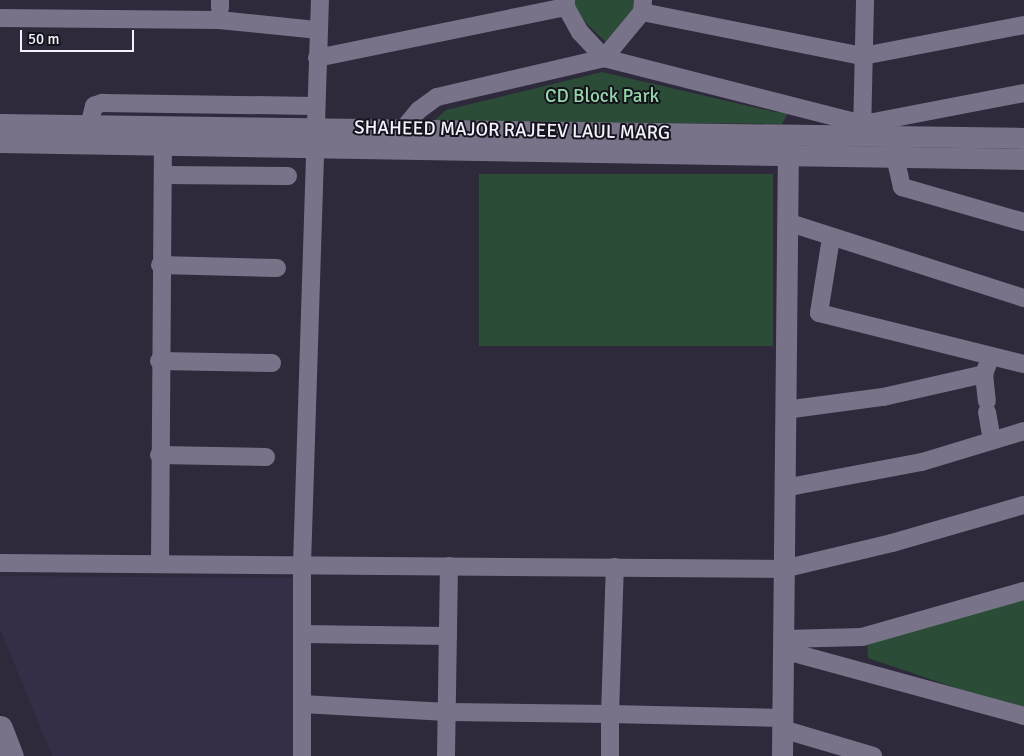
<!DOCTYPE html>
<html>
<head>
<meta charset="utf-8">
<style>
  body { margin:0 }
  #map { position:relative; width:1024px; height:756px; overflow:hidden; background:#2e293b; font-family:Signika,sans-serif }
  div>[style] { position:absolute }
  .built>* { inset:0; background:#352e47 }
  .green>* { inset:0; background:#2b4c37; transform-origin:0 0 }
  .minor>* { height:18px; margin:-9px; padding:0 9px; transform-origin:9px; border-radius:9px; background:#797389 }
  .tertiary>* { height:21px; margin:-10.5px; padding:0 10.5px; transform-origin:10.5px; border-radius:10.5px; background:#797389 }
  .secondary>* { height:25px; margin:-12.5px; padding:0 12.5px; transform-origin:12.5px; border-radius:12.5px; background:#797389 }
  span { translate:-50% -50%; white-space:nowrap; text-align:center; line-height:1.15; -webkit-text-stroke:4px #15131b; paint-order:stroke }
  .park-label { font-size:19px; color:#94d6a9 }
  .street-label { font-size:19px; color:#f4f1fd }
  .scale { position:absolute; left:20px; top:30px; width:114px; height:22px; box-sizing:border-box; border:2px solid #f4f1fd; border-top:0; padding-left:6px; font-size:15px; line-height:18px; white-space:nowrap; color:#f4f1fd; -webkit-text-stroke:4px #15131b; paint-order:stroke }
</style>
</head>
<body>
<div id="map">
  <div class="built">
    <i style="clip-path:polygon(0 576px,309px 578px,307px 756px,52px 756px,0 629px)"></i>
  </div>
  <div class="green">
    <i style="clip-path:polygon(572px 0,635px 0,635px 8px,618px 33px,606px 42px,585px 22px)"></i>
    <i style="clip-path:polygon(602px 72px,775px 112px,788px 113px,782px 124px,434px 121px,446px 110px)"></i>
    <i style="left:773px;top:174px;width:172px;height:294px;rotate:90deg"></i>
    <i style="clip-path:polygon(1024px 597px,1024px 711px,868px 658px,867px 645px,927px 624px)"></i>
  </div>
  <div class="minor">
    <i style="left:566px;top:0;width:7px;rotate:90deg"></i>
    <i style="left:566px;top:7px;width:29px;rotate:61deg"></i>
    <i style="left:580px;top:32px;width:35px;rotate:47deg"></i>
    <i style="left:604px;top:58px;width:60px;rotate:-50.4deg"></i>
    <i style="left:642px;top:12px;width:12px;rotate:-85deg"></i>
    <i style="left:220px;top:8px;width:8px;rotate:-90deg"></i>
    <i style="left:642px;top:12px;width:225px;rotate:11.3deg"></i>
    <i style="left:863px;top:56px;width:164px;rotate:-10.9deg"></i>
    <i style="left:0;top:18px;width:219px;rotate:0.5deg"></i>
    <i style="left:219px;top:20px;width:100px;rotate:5.8deg"></i>
    <i style="left:317px;top:58px;width:254px;rotate:-11.6deg"></i>
    <i style="left:89px;top:126px;width:21px;rotate:-76deg"></i>
    <i style="left:94px;top:106px;width:9px;rotate:-21deg"></i>
    <i style="left:102px;top:103px;width:213px;rotate:0.8deg"></i>
    <i style="left:405px;top:127px;width:22px;rotate:-51deg"></i>
    <i style="left:419px;top:110px;width:22px;rotate:-36deg"></i>
    <i style="left:437px;top:97px;width:171px;rotate:-13.1deg"></i>
    <i style="left:604px;top:58px;width:267px;rotate:14.3deg"></i>
    <i style="left:863px;top:124px;width:164px;rotate:-10.9deg"></i>
    <i style="left:862px;top:134px;width:134px;rotate:-88.7deg"></i>
    <i style="left:895px;top:157px;width:31px;rotate:77deg"></i>
    <i style="left:902px;top:187px;width:127px;rotate:16deg"></i>
    <i style="left:163px;top:175px;width:125px;rotate:0.5deg"></i>
    <i style="left:787px;top:222px;width:249px;rotate:17.8deg"></i>
    <i style="left:831px;top:238px;width:76px;rotate:99.1deg"></i>
    <i style="left:819px;top:313px;width:211px;rotate:14deg"></i>
    <i style="left:160px;top:265px;width:117px;rotate:1.5deg"></i>
    <i style="left:159px;top:361px;width:113px;rotate:1deg"></i>
    <i style="left:984px;top:374px;width:27px;rotate:84deg"></i>
    <i style="left:785px;top:410px;width:99px;rotate:-7.6deg"></i>
    <i style="left:883px;top:397px;width:104px;rotate:-12.8deg"></i>
    <i style="left:984px;top:374px;width:19px;rotate:-69deg"></i>
    <i style="left:987px;top:412px;width:29px;rotate:80deg"></i>
    <i style="left:159px;top:455px;width:107px;rotate:1.1deg"></i>
    <i style="left:784px;top:488px;width:140px;rotate:-10.7deg"></i>
    <i style="left:922px;top:462px;width:107px;rotate:-16.9deg"></i>
    <i style="left:0;top:563px;width:783px;rotate:0.44deg"></i>
    <i style="left:783px;top:569px;width:112px;rotate:-13.4deg"></i>
    <i style="left:892px;top:543px;width:137px;rotate:-16.1deg"></i>
    <i style="left:160px;top:564px;width:419px;rotate:-89.6deg"></i>
    <i style="left:302px;top:634px;width:146px;rotate:0.8deg"></i>
    <i style="left:784px;top:639px;width:78px;rotate:-1.5deg"></i>
    <i style="left:862px;top:637px;width:168px;rotate:-15.9deg"></i>
    <i style="left:783px;top:650px;width:250px;rotate:15.3deg"></i>
    <i style="left:302px;top:704px;width:145px;rotate:3.2deg"></i>
    <i style="left:447px;top:712px;width:163px;rotate:0.7deg"></i>
    <i style="left:610px;top:714px;width:147px;rotate:-88.1deg"></i>
    <i style="left:782px;top:729px;width:95px;rotate:16.5deg"></i>
    <i style="left:302px;top:756px;width:191px;rotate:-90deg"></i>
    <i style="left:302px;top:565px;width:565px;rotate:-88.18deg"></i>
    <i style="left:446px;top:756px;width:190px;rotate:-89.1deg"></i>
    <i style="left:610px;top:756px;width:42px;rotate:-90deg"></i>
    <i style="left:610px;top:714px;width:172px;rotate:1.3deg"></i>
  </div>
  <div class="tertiary">
    <i style="left:0;top:124px;width:1024px;rotate:0.78deg"></i>
    <i style="left:0;top:142px;width:1024px;rotate:0.95deg"></i>
    <i style="left:782px;top:756px;width:615px;rotate:-89.44deg"></i>
  </div>
  <div class="secondary">
    <i style="left:0;top:728px;width:30px;rotate:69deg"></i>
  </div>
  <div class="park-label">
    <span style="left:602px;top:97px">CD Block Park</span>
  </div>
  <div class="street-label">
    <span style="left:512px;top:131px;rotate:1deg">SHAHEED MAJOR RAJEEV LAUL MARG</span>
  </div>
  <div class="scale">50 m</div>
</div>
</body>
</html>
